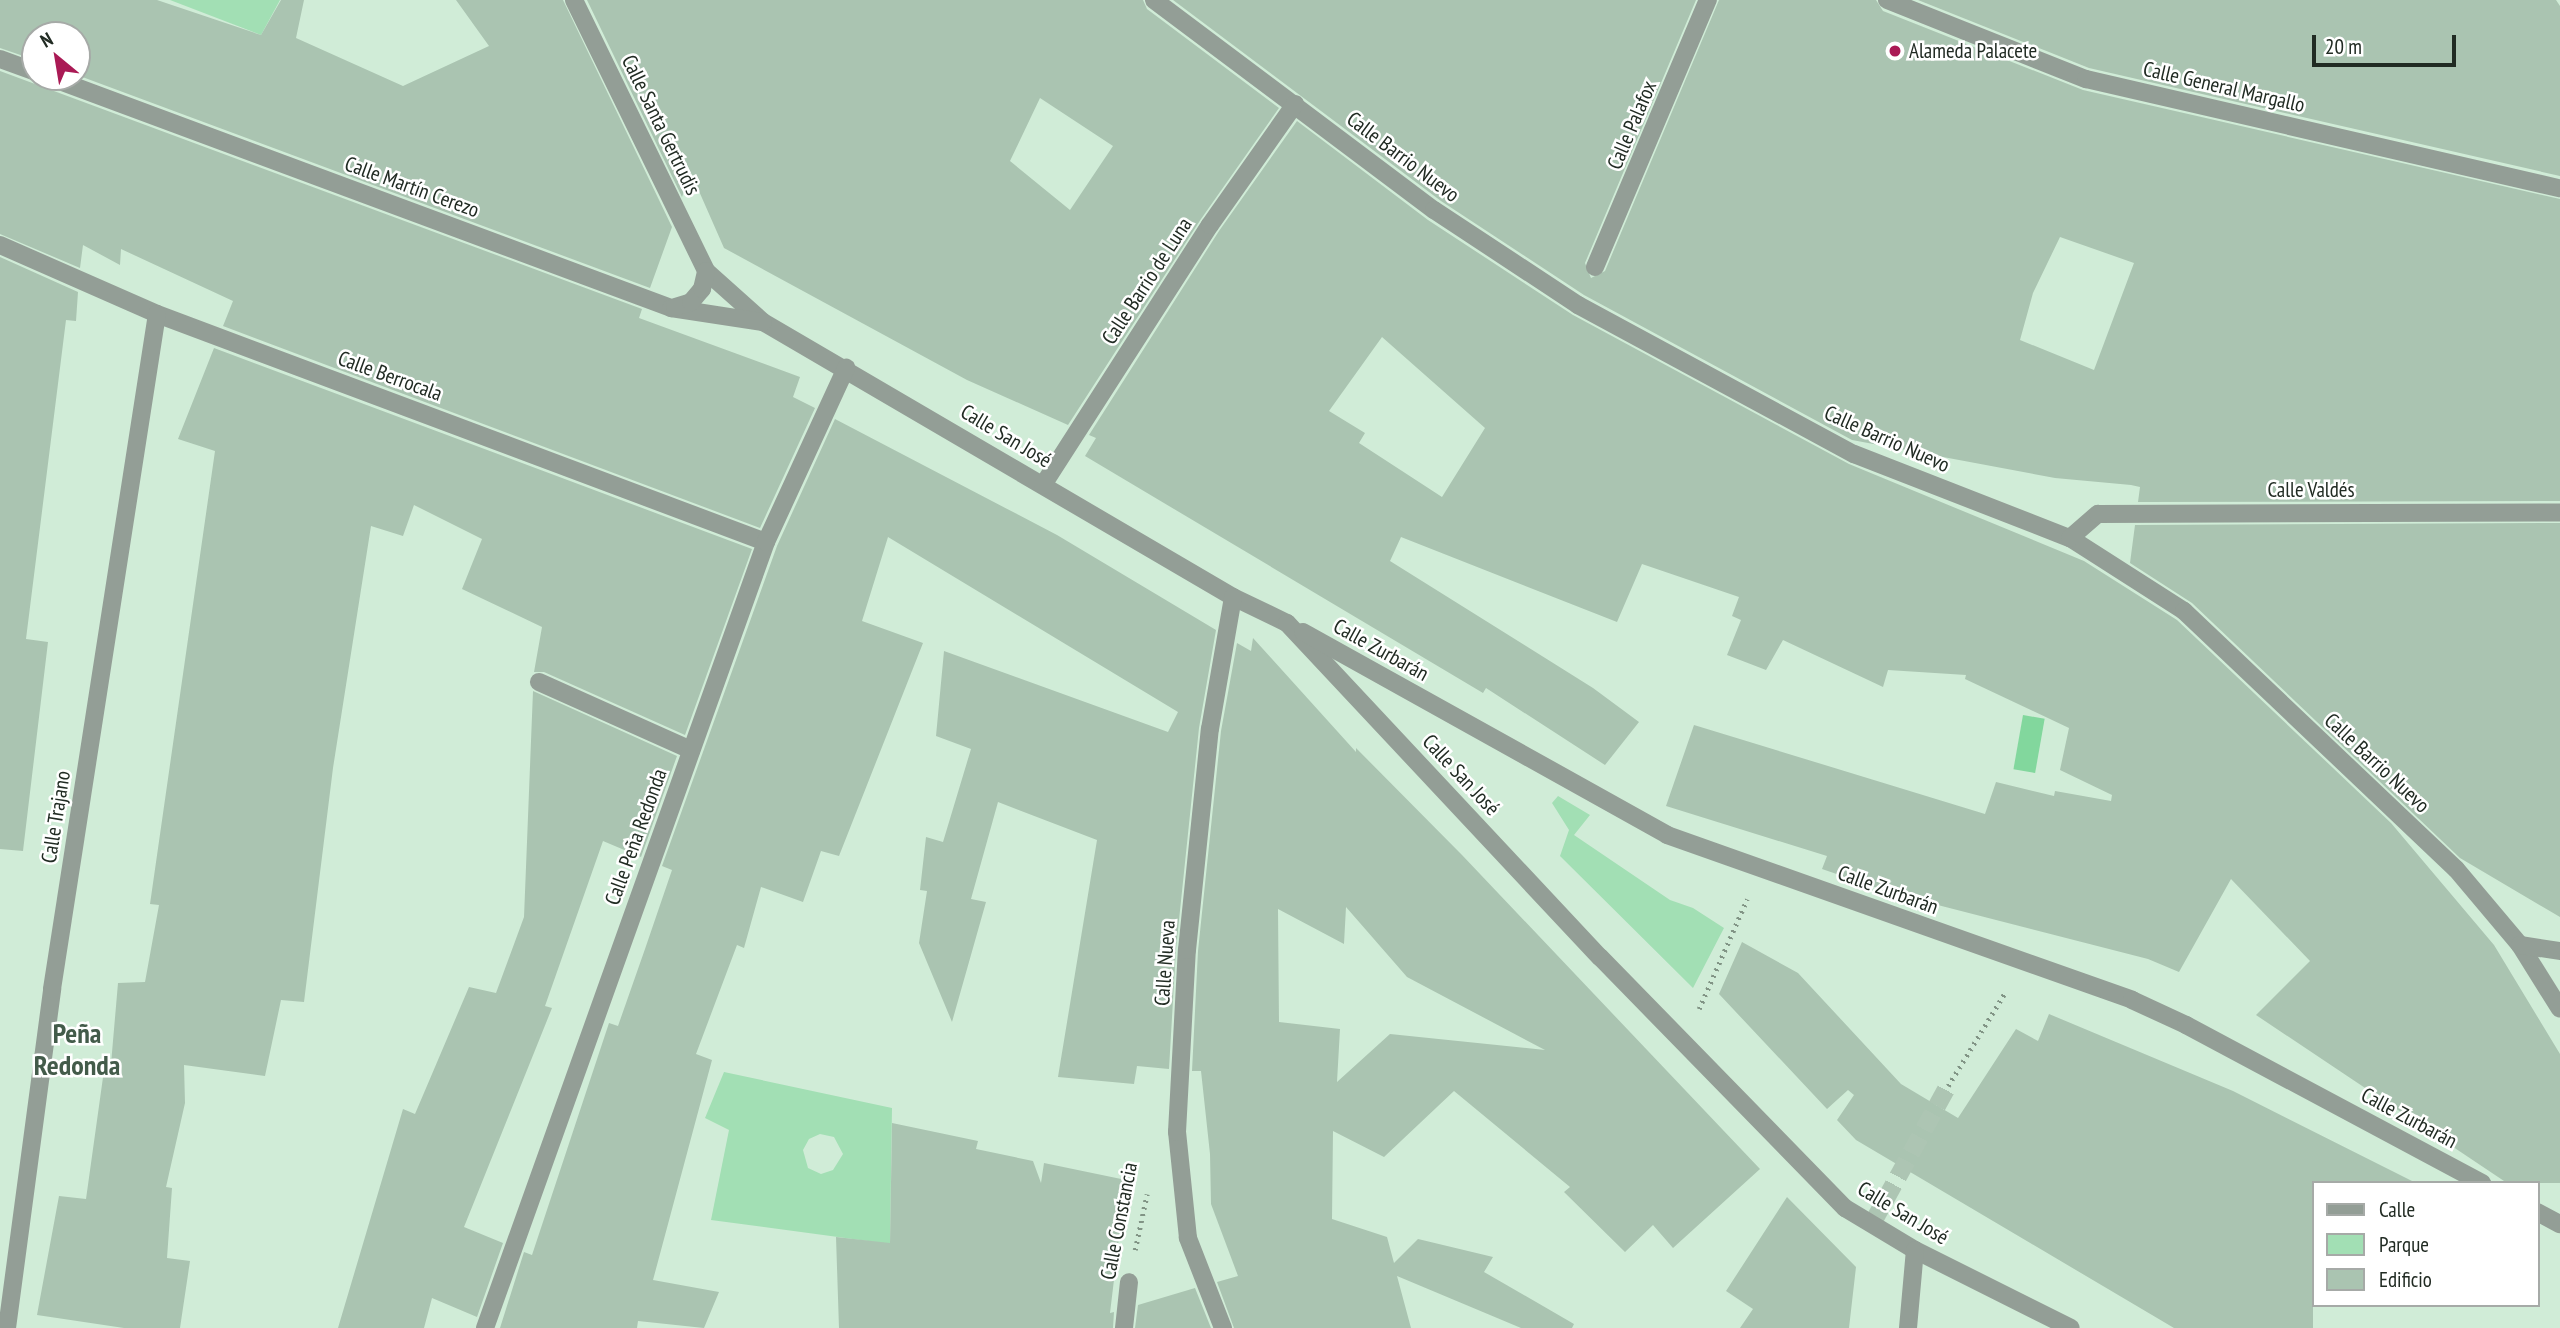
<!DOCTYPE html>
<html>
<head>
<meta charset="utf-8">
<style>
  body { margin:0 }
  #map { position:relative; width:2560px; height:1328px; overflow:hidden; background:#d0ecd7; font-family:"PT Sans Narrow",sans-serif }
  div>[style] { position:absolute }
  .green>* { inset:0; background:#a2dfb4 }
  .water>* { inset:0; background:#82d79d; transform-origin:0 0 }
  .building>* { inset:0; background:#aac4b1 }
  .minor-tunnel>* { height:18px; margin-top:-9px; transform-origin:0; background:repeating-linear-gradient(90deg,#adc5b3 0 18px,transparent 0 27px) }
  .path>* { height:4.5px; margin-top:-2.25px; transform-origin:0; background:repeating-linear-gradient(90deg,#819485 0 2px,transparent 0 7px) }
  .minor>* { height:18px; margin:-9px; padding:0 9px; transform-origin:9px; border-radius:9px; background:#939e96 }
  .dots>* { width:19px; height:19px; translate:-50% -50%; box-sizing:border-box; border:4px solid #fff; border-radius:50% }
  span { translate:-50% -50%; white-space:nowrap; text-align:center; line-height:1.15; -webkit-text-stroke:5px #fff; paint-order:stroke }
  .poi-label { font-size:21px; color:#212b23 }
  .left { translate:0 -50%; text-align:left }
  .street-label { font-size:21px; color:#212b23 }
  .district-label { font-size:28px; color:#435b4a; font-weight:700 }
  .legend { position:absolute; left:2312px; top:1181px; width:228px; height:126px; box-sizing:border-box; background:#fff; border:2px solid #a6aaa7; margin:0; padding:9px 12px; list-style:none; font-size:21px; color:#212b23 }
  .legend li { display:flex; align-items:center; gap:14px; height:35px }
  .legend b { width:35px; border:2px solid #a6aaa7 }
  .north { position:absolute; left:21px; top:21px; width:70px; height:70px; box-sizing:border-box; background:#fff; border:2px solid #a6aaa7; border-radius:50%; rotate:330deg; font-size:19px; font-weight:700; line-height:28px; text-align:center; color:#212b23 }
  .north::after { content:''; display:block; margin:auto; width:24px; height:32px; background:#aa1a55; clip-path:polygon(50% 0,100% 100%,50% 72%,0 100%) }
  .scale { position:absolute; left:2312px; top:35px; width:144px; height:32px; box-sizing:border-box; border:4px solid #212b23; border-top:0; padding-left:9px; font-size:21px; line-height:24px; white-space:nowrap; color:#212b23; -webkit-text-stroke:5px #fff; paint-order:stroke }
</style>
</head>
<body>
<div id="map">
  <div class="green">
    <i style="clip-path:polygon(170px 0,280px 0,261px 35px)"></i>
    <i style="clip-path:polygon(1558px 796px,1590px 815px,1574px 835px,1670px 900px,1693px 908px,1724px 928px,1693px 988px,1560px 856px,1569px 830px,1552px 803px)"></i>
    <i style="clip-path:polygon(evenodd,724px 1072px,892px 1108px,890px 1244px,711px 1220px,729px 1130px,705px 1118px,724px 1072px,820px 1134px,834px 1137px,843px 1154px,833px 1170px,821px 1174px,808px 1168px,803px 1150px,809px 1139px,820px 1134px)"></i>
  </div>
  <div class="water">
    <i style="left:2023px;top:715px;width:22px;height:55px;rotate:10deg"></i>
  </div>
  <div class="building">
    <i style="clip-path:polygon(0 0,157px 0,261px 35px,281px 0,304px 0,296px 38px,403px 86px,489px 46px,456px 0,563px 0,672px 227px,650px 288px,77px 75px,77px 35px,35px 35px,35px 60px,0 48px)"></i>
    <i style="clip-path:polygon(evenodd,587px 0,1143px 0,1147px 9px,1279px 108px,1201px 219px,1068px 425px,967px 380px,724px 248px,691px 173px,682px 197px,587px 0,1040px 98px,1113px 146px,1070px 210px,1010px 161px,1040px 98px)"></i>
    <i style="clip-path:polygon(evenodd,1173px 0,1696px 0,1585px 263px,1591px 278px,1605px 271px,1719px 0,1876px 0,1883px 11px,2083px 90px,2560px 199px,2560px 501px,2138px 502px,2140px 487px,2131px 485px,2055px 478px,1852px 440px,1584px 295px,1441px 201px,1173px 0,2060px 237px,2134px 263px,2094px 370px,2020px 340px,2033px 293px,2060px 237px)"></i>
    <i style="clip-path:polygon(1918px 0,2556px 0,2560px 6px,2560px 176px,2089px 68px)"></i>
    <i style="clip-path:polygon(0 71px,642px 309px,639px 318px,800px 377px,793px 397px,815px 408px,760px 528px,223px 326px,233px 301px,121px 249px,120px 265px,83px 245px,80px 268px,0 234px)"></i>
    <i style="clip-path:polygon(evenodd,1297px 121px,1428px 220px,1573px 315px,1849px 464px,2084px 561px,2177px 620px,2391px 823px,2494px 945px,2560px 1054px,2560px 1183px,2507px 1183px,2256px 1015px,2310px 961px,2231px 879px,2179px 972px,2148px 959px,1895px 894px,1822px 869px,1827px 856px,1666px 806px,1694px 725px,1985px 814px,1996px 782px,2054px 796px,2055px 791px,2111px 801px,2112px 795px,2060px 770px,2069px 728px,1965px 679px,1966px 675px,1888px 670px,1883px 687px,1783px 640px,1766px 670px,1727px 655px,1741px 620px,1732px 616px,1739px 597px,1642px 564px,1617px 622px,1401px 537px,1390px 561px,1593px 688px,1639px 722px,1605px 765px,1486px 688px,1483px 693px,1085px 456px,1096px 438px,1089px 435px,1219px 231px,1297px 121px,1382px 337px,1485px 428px,1442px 497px,1359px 443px,1365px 433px,1329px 411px,1382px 337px)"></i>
    <i style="clip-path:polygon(0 257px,78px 292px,76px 321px,66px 320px,26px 639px,48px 642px,23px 851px,0 849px)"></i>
    <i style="clip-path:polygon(214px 348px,752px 549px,685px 735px,544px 672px,534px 672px,542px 627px,462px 589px,482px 539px,414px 505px,403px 536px,371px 526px,333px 768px,304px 1002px,281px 1000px,265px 1076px,184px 1065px,185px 1103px,166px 1187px,172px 1188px,167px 1258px,190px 1261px,180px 1328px,124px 1328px,37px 1315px,59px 1196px,86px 1199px,105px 1063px,111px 1064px,118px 983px,145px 982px,159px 905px,150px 904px,215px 451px,178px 439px)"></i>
    <i style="clip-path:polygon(835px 419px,1057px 535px,1216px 630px,1199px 728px,1176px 949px,1169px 1069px,1137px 1066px,1134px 1084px,1058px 1077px,1097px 840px,998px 802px,971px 899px,986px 902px,952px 1022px,919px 943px,927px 891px,920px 890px,926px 837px,943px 842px,971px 749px,936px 736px,944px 651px,1168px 732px,1178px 712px,888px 537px,862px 621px,923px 643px,839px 856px,821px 851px,803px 902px,761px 887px,744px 948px,737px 945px,696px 1054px,712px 1060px,653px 1280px,719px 1292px,704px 1328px,638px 1321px,637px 1328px,500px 1328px,524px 1252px,532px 1255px,609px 1023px,618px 1026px,645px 949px,672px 870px,662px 866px,777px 546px)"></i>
    <i style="clip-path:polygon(2560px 523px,2560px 917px,2460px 858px,2192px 603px,2130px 563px,2135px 525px)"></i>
    <i style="clip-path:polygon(evenodd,1253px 638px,1356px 752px,1356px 748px,1462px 855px,1760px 1169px,1673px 1248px,1653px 1225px,1625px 1252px,1564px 1192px,1570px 1187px,1454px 1091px,1384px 1157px,1333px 1131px,1332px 1219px,1387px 1237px,1394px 1263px,1418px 1239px,1493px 1257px,1484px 1272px,1574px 1324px,1572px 1328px,1521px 1328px,1397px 1276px,1411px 1328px,1234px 1328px,1217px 1282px,1238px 1276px,1211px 1204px,1210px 1154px,1201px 1071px,1192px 1071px,1198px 951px,1221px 731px,1237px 643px,1251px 651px,1253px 638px,1346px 907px,1407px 977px,1545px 1050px,1390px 1034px,1337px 1082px,1340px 1029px,1279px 1022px,1278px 909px,1344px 944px,1346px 907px)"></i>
    <i style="clip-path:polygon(533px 691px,677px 756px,641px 857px,603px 841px,545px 1006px,552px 1008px,464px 1227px,503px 1243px,477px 1317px,432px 1298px,424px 1328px,338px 1328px,403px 1109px,415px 1114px,469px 987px,496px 993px,524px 917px)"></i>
    <i style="clip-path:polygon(1742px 942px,1798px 973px,1901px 1084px,1958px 1118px,2016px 1029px,2038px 1041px,2049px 1014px,2233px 1091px,2416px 1183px,2313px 1183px,2313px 1328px,2174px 1328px,1856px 1140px,1837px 1120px,1854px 1095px,1848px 1090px,1827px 1109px,1719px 994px)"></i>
    <i style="clip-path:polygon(892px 1123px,978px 1141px,976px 1149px,1033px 1161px,1041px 1183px,1044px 1163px,1126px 1180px,1110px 1313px,1114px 1312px,1113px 1328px,839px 1328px,836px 1237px,890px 1243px)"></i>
    <i style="clip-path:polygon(1787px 1197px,1856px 1267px,1849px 1328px,1740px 1328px,1753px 1309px,1726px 1291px)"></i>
    <i style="clip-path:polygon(1195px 1288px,1211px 1328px,1135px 1328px,1138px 1305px)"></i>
  </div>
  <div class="minor-tunnel">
    <i style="left:1872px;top:1224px;width:158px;rotate:-61.2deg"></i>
  </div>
  <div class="path">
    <i style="left:1699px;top:1009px;width:120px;rotate:-66.4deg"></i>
    <i style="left:1948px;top:1086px;width:111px;rotate:-58.6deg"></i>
    <i style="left:1135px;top:1250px;width:57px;rotate:-77.9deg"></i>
  </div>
  <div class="minor">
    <i style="left:574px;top:0;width:301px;rotate:64deg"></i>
    <i style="left:706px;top:271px;width:76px;rotate:41.8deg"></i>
    <i style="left:763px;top:322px;width:545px;rotate:30.33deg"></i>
    <i style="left:1233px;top:597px;width:60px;rotate:25.7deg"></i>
    <i style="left:1287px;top:623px;width:458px;rotate:46.9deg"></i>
    <i style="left:1600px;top:957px;width:351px;rotate:45.7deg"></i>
    <i style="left:1845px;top:1208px;width:82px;rotate:31deg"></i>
    <i style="left:1915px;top:1250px;width:174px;rotate:26.6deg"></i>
    <i style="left:1154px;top:0;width:350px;rotate:36.9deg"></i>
    <i style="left:1434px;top:210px;width:173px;rotate:33.4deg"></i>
    <i style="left:1578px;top:305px;width:314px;rotate:28.4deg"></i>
    <i style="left:1854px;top:454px;width:232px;rotate:21.3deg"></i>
    <i style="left:2070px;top:538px;width:135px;rotate:32.6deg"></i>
    <i style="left:2184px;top:611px;width:375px;rotate:43.5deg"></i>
    <i style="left:2456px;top:869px;width:99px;rotate:49.9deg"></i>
    <i style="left:2520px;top:945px;width:75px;rotate:58deg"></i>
    <i style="left:1887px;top:0;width:214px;rotate:21.7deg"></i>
    <i style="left:2086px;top:79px;width:486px;rotate:13deg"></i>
    <i style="left:0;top:59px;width:37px;rotate:20deg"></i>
    <i style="left:49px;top:77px;width:664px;rotate:20.37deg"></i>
    <i style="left:671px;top:308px;width:93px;rotate:8.7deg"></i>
    <i style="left:0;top:245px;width:171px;rotate:23.7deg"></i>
    <i style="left:157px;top:314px;width:650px;rotate:20.53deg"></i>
    <i style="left:1595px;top:267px;width:290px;rotate:-67.1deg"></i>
    <i style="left:675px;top:307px;width:17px;rotate:-17deg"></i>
    <i style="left:691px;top:302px;width:17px;rotate:-50deg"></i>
    <i style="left:702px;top:289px;width:18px;rotate:-77deg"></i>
    <i style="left:1043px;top:485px;width:309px;rotate:-57.3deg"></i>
    <i style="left:1210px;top:225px;width:148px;rotate:-54.9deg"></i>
    <i style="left:2070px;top:538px;width:37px;rotate:-41deg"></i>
    <i style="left:2098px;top:514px;width:462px;rotate:-0.2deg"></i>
    <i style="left:1303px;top:632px;width:417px;rotate:29.1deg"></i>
    <i style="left:1667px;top:835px;width:493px;rotate:19.5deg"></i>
    <i style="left:2132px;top:1000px;width:60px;rotate:24.8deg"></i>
    <i style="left:2186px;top:1025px;width:336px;rotate:28.1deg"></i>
    <i style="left:539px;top:682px;width:167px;rotate:24.1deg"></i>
    <i style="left:2520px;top:945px;width:40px;rotate:8.5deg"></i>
    <i style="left:2537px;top:1212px;width:26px;rotate:28deg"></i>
    <i style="left:7px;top:1328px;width:342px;rotate:-82.4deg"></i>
    <i style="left:52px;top:989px;width:683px;rotate:-81.16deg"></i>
    <i style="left:485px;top:1328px;width:835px;rotate:-70.33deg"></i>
    <i style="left:766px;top:542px;width:192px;rotate:-65.3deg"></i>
    <i style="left:1124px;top:1328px;width:46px;rotate:-83.8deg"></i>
    <i style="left:1223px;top:1328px;width:97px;rotate:-111.3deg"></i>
    <i style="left:1188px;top:1238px;width:107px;rotate:-95.9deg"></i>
    <i style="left:1177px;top:1132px;width:182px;rotate:-86.9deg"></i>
    <i style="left:1187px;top:950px;width:222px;rotate:-84.1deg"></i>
    <i style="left:1210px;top:729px;width:134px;rotate:-80.1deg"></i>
    <i style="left:1908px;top:1328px;width:78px;rotate:-84.9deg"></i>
  </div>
  <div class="dots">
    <i style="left:1895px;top:51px;background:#aa1a55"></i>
  </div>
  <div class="poi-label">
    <span class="left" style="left:1909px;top:51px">Alameda Palacete</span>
  </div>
  <div class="street-label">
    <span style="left:2224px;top:87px;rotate:13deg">Calle General Margallo</span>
    <span style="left:661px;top:125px;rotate:64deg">Calle Santa Gertrudis</span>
    <span style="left:1632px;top:125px;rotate:-67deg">Calle Palafox</span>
    <span style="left:1403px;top:157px;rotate:37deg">Calle Barrio Nuevo</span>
    <span style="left:412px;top:187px;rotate:20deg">Calle Martín Cerezo</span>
    <span style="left:1147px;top:281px;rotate:-57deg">Calle Barrio de Luna</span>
    <span style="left:390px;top:376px;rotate:20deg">Calle Berrocala</span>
    <span style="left:1006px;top:436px;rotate:31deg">Calle San José</span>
    <span style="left:1887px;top:439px;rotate:24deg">Calle Barrio Nuevo</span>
    <span style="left:2311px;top:490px">Calle Valdés</span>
    <span style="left:1381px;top:650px;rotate:29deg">Calle Zurbarán</span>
    <span style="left:2377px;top:763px;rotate:43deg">Calle Barrio Nuevo</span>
    <span style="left:1461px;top:775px;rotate:47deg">Calle San José</span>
    <span style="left:56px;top:817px;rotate:-81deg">Calle Trajano</span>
    <span style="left:636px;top:837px;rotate:-70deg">Calle Peña Redonda</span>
    <span style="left:1888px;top:890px;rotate:20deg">Calle Zurbarán</span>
    <span style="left:1165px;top:963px;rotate:-86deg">Calle Nueva</span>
    <span style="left:2409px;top:1118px;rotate:28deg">Calle Zurbarán</span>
    <span style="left:1903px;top:1213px;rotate:31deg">Calle San José</span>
    <span style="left:1119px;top:1221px;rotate:-79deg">Calle Constancia</span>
  </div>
  <div class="district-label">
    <span style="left:77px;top:1049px">Peña<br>Redonda</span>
  </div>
  <ul class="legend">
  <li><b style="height:9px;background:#939e96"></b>Calle</li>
  <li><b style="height:19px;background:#a2dfb4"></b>Parque</li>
  <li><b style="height:19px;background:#aac4b1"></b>Edificio</li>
  </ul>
  <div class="north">N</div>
  <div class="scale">20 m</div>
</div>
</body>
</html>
